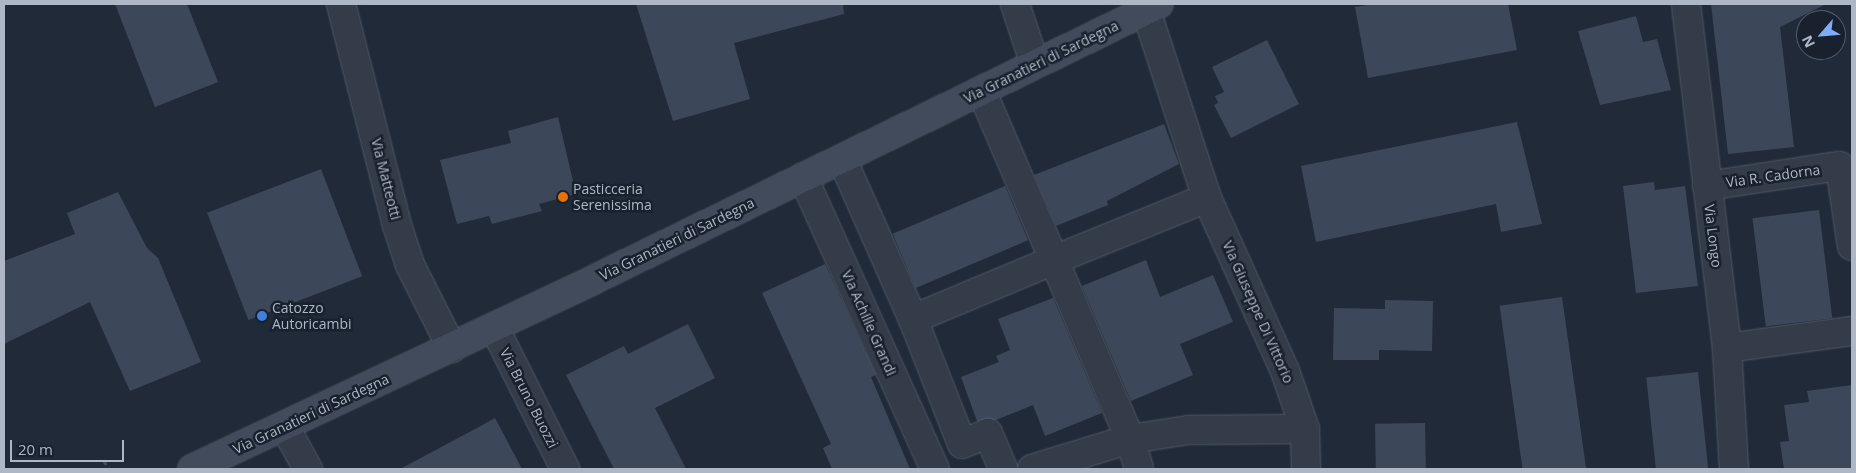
<!DOCTYPE html>
<html>
<head>
<meta charset="utf-8">
<style>
  body { margin:0 }
  #map { position:relative; width:1856px; height:473px; overflow:hidden; background:#202a39; font-family:"Open Sans",sans-serif }
  div>[style] { position:absolute }
  .building>* { inset:0; background:#3c4859; transform-origin:0 0 }
  .path>* { height:3px; margin-top:-1.5px; transform-origin:0; background:repeating-linear-gradient(90deg,#405457 0 4px,transparent 0 8px) }
  .roads { filter:drop-shadow(0 0 1px #515a67) drop-shadow(0 0 1px #515a67) }
  .street>* { height:28px; margin:-14px; padding:0 14px; transform-origin:14px; border-radius:14px; background:#343c49 }
  .secondary>* { height:28px; margin:-14px; padding:0 14px; transform-origin:14px; border-radius:14px; background:#424b5c }
  .dots>* { width:14px; height:14px; translate:-50% -50%; box-sizing:border-box; border:2px solid #19212e; border-radius:50% }
  span { translate:-50% -50%; white-space:nowrap; text-align:center; line-height:1.15; -webkit-text-stroke:5px #19212e; paint-order:stroke }
  .street-label { font-size:14px; color:#aeb7c6 }
  .poi-label { font-size:14px; color:#aeb7c6 }
  .left { translate:0 -50%; text-align:left }
  .frame { position:absolute; inset:0; border:5px solid #aeb7c6; pointer-events:none }
  .north { position:absolute; left:1796px; top:10px; width:50px; height:50px; box-sizing:border-box; background:#19212e; border:1px solid #555d6b; border-radius:50%; rotate:243deg; font-size:14px; font-weight:700; line-height:20px; text-align:center; color:#aeb7c6 }
  .north::after { content:''; display:block; margin:auto; width:18px; height:22px; background:#80adf9; clip-path:polygon(50% 0,100% 100%,50% 72%,0 100%) }
  .scale { position:absolute; left:10px; top:440px; width:114px; height:22px; box-sizing:border-box; border:2px solid #aeb7c6; border-top:0; padding-left:6px; font-size:15px; line-height:18px; white-space:nowrap; color:#aeb7c6; -webkit-text-stroke:4px #19212e; paint-order:stroke }
</style>
</head>
<body>
<div id="map">
  <div class="building">
    <i style="clip-path:polygon(115px 4px,187px 4px,218px 82px,155px 107px)"></i>
    <i style="clip-path:polygon(636px 4px,843px 4px,844px 14px,734px 43px,750px 99px,673px 121px)"></i>
    <i style="clip-path:polygon(1374px 4px,1508px 4px,1517px 50px,1368px 78px,1355px 7px)"></i>
    <i style="clip-path:polygon(1711px 4px,1826px 4px,1780px 27px,1794px 147px,1728px 154px)"></i>
    <i style="clip-path:polygon(1636px 16px,1643px 42px,1657px 39px,1671px 90px,1600px 105px,1578px 31px)"></i>
    <i style="clip-path:polygon(1267px 40px,1299px 104px,1231px 138px,1214px 105px,1218px 103px,1215px 96px,1224px 92px,1212px 67px)"></i>
    <i style="clip-path:polygon(558px 117px,576px 194px,539px 204px,542px 211px,492px 224px,489px 216px,457px 224px,440px 160px,511px 143px,508px 131px)"></i>
    <i style="clip-path:polygon(1517px 122px,1542px 224px,1501px 232px,1496px 204px,1316px 242px,1301px 166px)"></i>
    <i style="clip-path:polygon(1164px 124px,1179px 164px,1107px 201px,1108px 205px,1056px 226px,1034px 175px)"></i>
    <i style="left:321px;top:169px;width:115px;height:122px;rotate:69deg"></i>
    <i style="clip-path:polygon(1654px 182px,1655px 190px,1685px 186px,1698px 286px,1636px 293px,1623px 186px)"></i>
    <i style="left:1005px;top:186px;width:59px;height:122px;rotate:67deg"></i>
    <i style="clip-path:polygon(118px 192px,147px 248px,158px 258px,201px 362px,130px 391px,90px 302px,4px 344px,4px 261px,75px 234px,67px 213px)"></i>
    <i style="left:1819px;top:210px;width:109px;height:67px;rotate:83deg"></i>
    <i style="clip-path:polygon(1146px 260px,1160px 297px,1213px 275px,1233px 322px,1180px 344px,1193px 375px,1131px 401px,1082px 286px)"></i>
    <i style="clip-path:polygon(825px 264px,876px 375px,871px 377px,910px 469px,832px 469px,823px 448px,831px 444px,762px 293px)"></i>
    <i style="left:1562px;top:297px;width:174px;height:63px;rotate:82deg"></i>
    <i style="clip-path:polygon(1053px 298px,1102px 413px,1045px 436px,1033px 405px,996px 420px,977px 421px,961px 377px,999px 362px,996px 356px,1010px 350px,998px 319px)"></i>
    <i style="clip-path:polygon(1385px 300px,1433px 301px,1432px 351px,1379px 350px,1379px 360px,1333px 360px,1334px 308px,1385px 309px)"></i>
    <i style="clip-path:polygon(688px 324px,715px 378px,655px 408px,686px 469px,614px 469px,566px 375px,624px 346px,628px 354px)"></i>
    <i style="left:1698px;top:372px;width:98px;height:52px;rotate:84deg"></i>
    <i style="clip-path:polygon(1852px 385px,1852px 469px,1784px 469px,1780px 442px,1789px 441px,1784px 405px,1809px 402px,1807px 391px)"></i>
    <i style="clip-path:polygon(495px 418px,522px 469px,400px 469px,477px 428px)"></i>
    <i style="left:1425px;top:423px;width:46px;height:50px;rotate:89deg"></i>
  </div>
  <div class="path">
    <i style="left:104px;top:461px;width:9px;rotate:58deg"></i>
  </div>
  <div class="roads">
    <div class="street">
      <i style="left:341px;top:4px;width:228px;rotate:75.8deg"></i>
      <i style="left:397px;top:225px;width:42px;rotate:72deg"></i>
      <i style="left:410px;top:265px;width:93px;rotate:63.2deg"></i>
      <i style="left:1015px;top:4px;width:63px;rotate:71.6deg"></i>
      <i style="left:1686px;top:4px;width:346px;rotate:83.2deg"></i>
      <i style="left:1727px;top:348px;width:121px;rotate:86.7deg"></i>
      <i style="left:982px;top:92px;width:183px;rotate:66.8deg"></i>
      <i style="left:1054px;top:260px;width:165px;rotate:-22.1deg"></i>
      <i style="left:1207px;top:198px;width:198px;rotate:-108deg"></i>
      <i style="left:842px;top:159px;width:175px;rotate:66.1deg"></i>
      <i style="left:913px;top:319px;width:153px;rotate:-22.7deg"></i>
      <i style="left:1054px;top:260px;width:194px;rotate:67deg"></i>
      <i style="left:1130px;top:439px;width:59px;rotate:-8.8deg"></i>
      <i style="left:1188px;top:430px;width:117px;rotate:-0.5deg"></i>
      <i style="left:1305px;top:429px;width:61px;rotate:-109deg"></i>
      <i style="left:1285px;top:371px;width:190px;rotate:-114.3deg"></i>
      <i style="left:803px;top:177px;width:320px;rotate:65.7deg"></i>
      <i style="left:1707px;top:186px;width:134px;rotate:-8.6deg"></i>
      <i style="left:1840px;top:166px;width:81px;rotate:81.5deg"></i>
      <i style="left:913px;top:319px;width:134px;rotate:68.6deg"></i>
      <i style="left:962px;top:444px;width:28px;rotate:-23deg"></i>
      <i style="left:988px;top:433px;width:39px;rotate:67deg"></i>
      <i style="left:494px;top:327px;width:159px;rotate:63.4deg"></i>
      <i style="left:1727px;top:348px;width:126px;rotate:-7.7deg"></i>
      <i style="left:285px;top:427px;width:48px;rotate:61.3deg"></i>
      <i style="left:1305px;top:429px;width:40px;rotate:88.6deg"></i>
      <i style="left:1032px;top:469px;width:102px;rotate:-17deg"></i>
      <i style="left:1130px;top:439px;width:31px;rotate:73deg"></i>
    </div>
    <div class="secondary">
      <i style="left:192px;top:469px;width:446px;rotate:-25.2deg"></i>
      <i style="left:595px;top:279px;width:627px;rotate:-25.99deg"></i>
    </div>
  </div>
  <div class="dots">
    <i style="left:563px;top:197px;background:#e8710a"></i>
    <i style="left:262px;top:316px;background:#3f7fe0"></i>
  </div>
  <div class="street-label">
    <span style="left:1041px;top:62px;rotate:-26deg">Via Granatieri di Sardegna</span>
    <span style="left:1773px;top:176px;rotate:-8deg">Via R. Cadorna</span>
    <span style="left:386px;top:179px;rotate:76deg">Via Matteotti</span>
    <span style="left:1713px;top:236px;rotate:83deg">Via Longo</span>
    <span style="left:677px;top:239px;rotate:-26deg">Via Granatieri di Sardegna</span>
    <span style="left:1258px;top:312px;rotate:66deg">Via Giuseppe Di Vittorio</span>
    <span style="left:869px;top:323px;rotate:66deg">Via Achille Grandi</span>
    <span style="left:529px;top:398px;rotate:63deg">Via Bruno Buozzi</span>
    <span style="left:311px;top:414px;rotate:-25deg">Via Granatieri di Sardegna</span>
  </div>
  <div class="poi-label">
    <span class="left" style="left:573px;top:197px">Pasticceria<br>Serenissima</span>
    <span class="left" style="left:272px;top:316px">Catozzo<br>Autoricambi</span>
  </div>
  <div class="frame"></div>
  <div class="north">N</div>
  <div class="scale">20 m</div>
</div>
</body>
</html>
